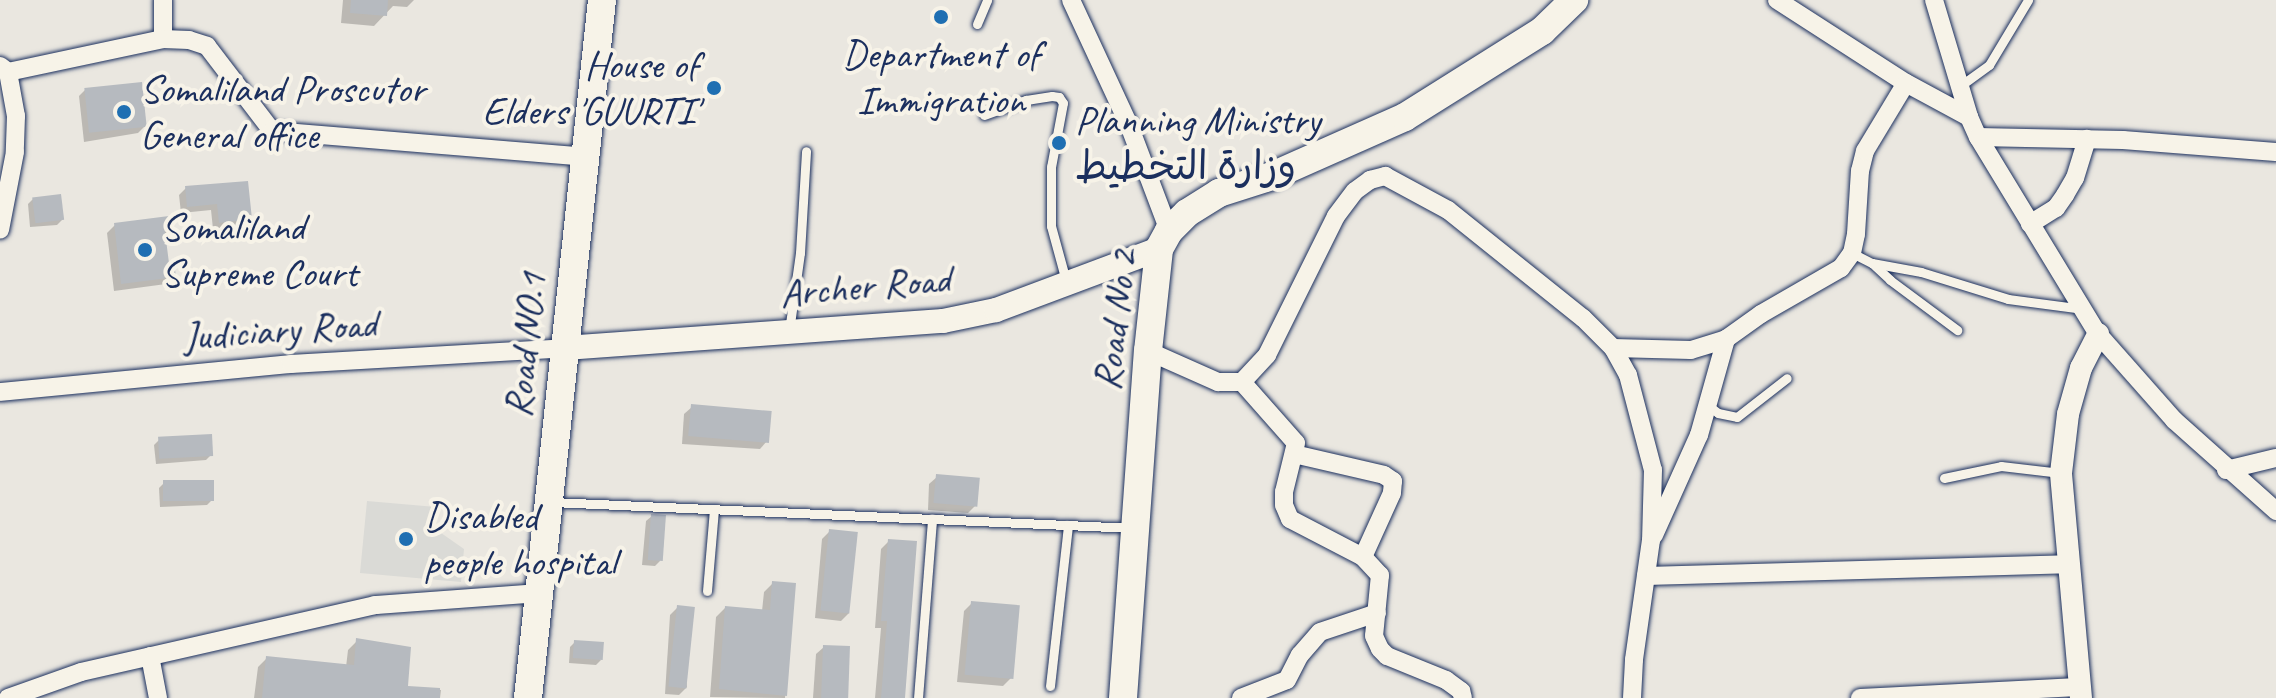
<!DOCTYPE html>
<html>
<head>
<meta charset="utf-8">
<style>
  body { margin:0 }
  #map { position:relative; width:2276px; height:698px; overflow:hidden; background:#eae7e0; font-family:Caveat,"Playpen Sans Arabic",sans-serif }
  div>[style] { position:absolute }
  .built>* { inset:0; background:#dadad6 }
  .shadow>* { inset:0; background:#0003 }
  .building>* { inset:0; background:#b6babf; transform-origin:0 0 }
  .roads { filter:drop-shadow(0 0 2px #1b2f5e) drop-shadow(0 0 2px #1b2f5e) }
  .service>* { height:9px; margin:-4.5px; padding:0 4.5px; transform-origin:4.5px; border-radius:4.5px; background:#f7f3e8 }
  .minor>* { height:18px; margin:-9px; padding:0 9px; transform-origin:9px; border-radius:9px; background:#f7f3e8 }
  .tertiary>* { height:22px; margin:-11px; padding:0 11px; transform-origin:11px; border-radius:11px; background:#f7f3e8 }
  .secondary>* { height:24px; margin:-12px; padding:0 12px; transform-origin:12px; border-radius:12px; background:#f7f3e8 }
  .primary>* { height:28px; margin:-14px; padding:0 14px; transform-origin:14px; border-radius:14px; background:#f7f3e8 }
  .trunk>* { height:28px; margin:-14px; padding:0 14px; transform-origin:14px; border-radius:14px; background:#f7f3e8 }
  .dots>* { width:22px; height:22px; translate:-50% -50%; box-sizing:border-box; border:4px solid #f7f3e8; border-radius:50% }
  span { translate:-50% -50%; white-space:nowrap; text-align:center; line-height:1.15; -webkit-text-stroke:8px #f7f3e8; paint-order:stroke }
  .poi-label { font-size:40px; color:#1b2f5e }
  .right { translate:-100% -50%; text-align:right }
  .left { translate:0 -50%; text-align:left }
  .street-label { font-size:40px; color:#1b2f5e }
</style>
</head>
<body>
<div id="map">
  <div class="built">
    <i style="clip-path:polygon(367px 501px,436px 507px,434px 528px,464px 549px,461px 582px,360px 573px)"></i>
  </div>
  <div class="shadow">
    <i style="clip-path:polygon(343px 0,414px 0,407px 7px,393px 6px,374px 26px,341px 23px)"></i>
    <i style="clip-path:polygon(85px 90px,145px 126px,138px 133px,84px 142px,79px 96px)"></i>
    <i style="clip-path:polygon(186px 188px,250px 218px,243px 225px,213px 229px,211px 210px,181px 213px,179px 195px)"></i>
    <i style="clip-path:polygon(33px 199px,62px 220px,57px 225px,30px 227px,28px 204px)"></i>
    <i style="clip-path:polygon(115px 225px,169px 231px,163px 236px,167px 265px,174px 276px,166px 284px,114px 291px,107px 233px)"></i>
    <i style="clip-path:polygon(692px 407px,767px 441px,760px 449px,682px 444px,684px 414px)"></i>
    <i style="clip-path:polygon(159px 440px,211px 455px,206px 460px,156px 464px,154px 445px)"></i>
    <i style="clip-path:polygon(937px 477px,976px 505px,968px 513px,928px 510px,929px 484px)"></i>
    <i style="clip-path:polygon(164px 483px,212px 500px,207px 505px,160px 507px,159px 488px)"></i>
    <i style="clip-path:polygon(652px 516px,660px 561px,655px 566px,642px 565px,646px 521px)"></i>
    <i style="clip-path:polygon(829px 532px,849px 613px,841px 621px,815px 618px,822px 539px)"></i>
    <i style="clip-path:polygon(889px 541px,902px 698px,875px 698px,881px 628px,875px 628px,881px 549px)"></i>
    <i style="clip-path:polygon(773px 583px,794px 585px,785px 698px,710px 697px,716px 617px,725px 608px,762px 611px,764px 592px)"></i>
    <i style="clip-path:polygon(972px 603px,1011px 678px,1003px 686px,957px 682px,964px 611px)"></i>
    <i style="clip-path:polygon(678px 607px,687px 687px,679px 695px,665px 694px,670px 615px)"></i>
    <i style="clip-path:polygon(357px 641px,406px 687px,441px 690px,440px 698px,254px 698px,258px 667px,267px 658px,346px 667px,348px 650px)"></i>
    <i style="clip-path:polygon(575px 642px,601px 660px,596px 665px,569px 663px,570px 647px)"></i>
    <i style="clip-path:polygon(824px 647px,845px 698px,813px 698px,816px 654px)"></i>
  </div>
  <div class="building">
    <i style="clip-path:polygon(351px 0,388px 0,387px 16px,350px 13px)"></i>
    <i style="left:142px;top:82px;width:45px;height:58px;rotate:84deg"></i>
    <i style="clip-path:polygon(248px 181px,252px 219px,219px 223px,217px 204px,187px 207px,185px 186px)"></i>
    <i style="left:61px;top:194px;width:26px;height:29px;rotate:83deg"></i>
    <i style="clip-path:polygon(169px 216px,171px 231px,165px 232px,169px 263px,174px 262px,176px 277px,121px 284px,114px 223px)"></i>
    <i style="left:691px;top:404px;width:81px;height:32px;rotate:5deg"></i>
    <i style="left:212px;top:434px;width:22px;height:54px;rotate:87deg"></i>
    <i style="left:936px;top:474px;width:44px;height:29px;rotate:5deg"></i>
    <i style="left:214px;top:480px;width:21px;height:51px;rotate:90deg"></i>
    <i style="left:651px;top:514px;width:15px;height:46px;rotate:4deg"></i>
    <i style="left:829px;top:529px;width:29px;height:82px;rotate:6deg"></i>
    <i style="clip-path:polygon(888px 539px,917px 541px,905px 698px,881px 698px,887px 621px,881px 621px)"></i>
    <i style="clip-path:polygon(772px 581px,796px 583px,787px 696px,719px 689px,725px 606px,770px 610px)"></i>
    <i style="left:971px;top:601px;width:49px;height:74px;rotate:5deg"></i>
    <i style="left:677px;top:605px;width:18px;height:82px;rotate:6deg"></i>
    <i style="clip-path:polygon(356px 638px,411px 647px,408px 686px,440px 688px,440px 698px,262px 698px,266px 656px,354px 665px)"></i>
    <i style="left:574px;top:640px;width:30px;height:18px;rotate:4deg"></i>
    <i style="left:823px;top:645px;width:27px;height:53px;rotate:2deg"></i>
  </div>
  <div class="roads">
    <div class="service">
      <i style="left:977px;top:24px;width:26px;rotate:-67deg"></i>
      <i style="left:1960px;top:86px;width:36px;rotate:-36deg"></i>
      <i style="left:1989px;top:65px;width:76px;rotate:-59deg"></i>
      <i style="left:984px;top:115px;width:45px;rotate:-19.7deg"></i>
      <i style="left:1026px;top:100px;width:26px;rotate:-9deg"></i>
      <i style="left:1052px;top:96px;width:7px;rotate:8deg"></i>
      <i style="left:1059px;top:97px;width:7px;rotate:56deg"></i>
      <i style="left:1063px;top:103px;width:65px;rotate:100.6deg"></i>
      <i style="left:1051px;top:167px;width:59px;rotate:90deg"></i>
      <i style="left:1051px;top:226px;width:57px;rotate:74.7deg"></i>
      <i style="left:1852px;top:253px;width:22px;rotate:27deg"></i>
      <i style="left:1872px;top:263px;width:25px;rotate:43deg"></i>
      <i style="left:1890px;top:280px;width:84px;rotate:36.7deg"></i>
      <i style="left:1872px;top:263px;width:50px;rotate:10.4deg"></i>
      <i style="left:1921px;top:272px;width:91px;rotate:17.2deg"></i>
      <i style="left:2008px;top:299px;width:76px;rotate:7.6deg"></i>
      <i style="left:789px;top:331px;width:79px;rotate:-82deg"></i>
      <i style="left:800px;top:253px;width:102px;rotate:-86.6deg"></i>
      <i style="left:1709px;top:406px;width:11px;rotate:38deg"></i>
      <i style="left:1718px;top:413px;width:19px;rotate:12deg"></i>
      <i style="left:1737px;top:417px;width:63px;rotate:-38deg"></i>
      <i style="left:1944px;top:478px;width:58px;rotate:-11.9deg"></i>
      <i style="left:2001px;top:466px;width:60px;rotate:6.7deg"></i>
      <i style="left:552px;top:502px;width:582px;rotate:2.56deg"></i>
      <i style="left:707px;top:591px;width:82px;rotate:-85.1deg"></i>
      <i style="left:1050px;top:686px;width:162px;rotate:-83.6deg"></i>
      <i style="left:918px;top:698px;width:180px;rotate:-85.5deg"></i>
    </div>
    <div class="minor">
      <i style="left:163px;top:0;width:39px;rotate:90deg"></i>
      <i style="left:1071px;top:0;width:138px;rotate:65.1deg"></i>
      <i style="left:1129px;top:125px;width:113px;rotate:69.3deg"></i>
      <i style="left:1777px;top:0;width:153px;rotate:32.8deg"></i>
      <i style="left:1906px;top:83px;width:72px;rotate:28.4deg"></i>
      <i style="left:1934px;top:0;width:122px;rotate:73.3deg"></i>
      <i style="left:1969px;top:117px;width:22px;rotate:66deg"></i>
      <i style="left:1978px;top:137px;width:231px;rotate:58.7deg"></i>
      <i style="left:2098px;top:334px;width:115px;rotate:48.5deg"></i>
      <i style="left:2174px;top:420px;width:137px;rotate:41.7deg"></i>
      <i style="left:0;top:66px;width:10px;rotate:37deg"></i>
      <i style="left:8px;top:72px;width:45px;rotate:79.7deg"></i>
      <i style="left:16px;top:116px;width:36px;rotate:92deg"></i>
      <i style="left:15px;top:152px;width:79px;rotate:100.9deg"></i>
      <i style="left:8px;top:72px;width:158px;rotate:-12deg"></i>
      <i style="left:163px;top:39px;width:26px;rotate:2deg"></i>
      <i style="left:189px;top:40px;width:19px;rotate:18deg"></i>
      <i style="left:207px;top:46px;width:107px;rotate:52.6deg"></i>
      <i style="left:272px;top:131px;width:314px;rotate:4.7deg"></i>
      <i style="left:1978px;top:137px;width:145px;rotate:1.2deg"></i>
      <i style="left:2123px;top:140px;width:153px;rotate:4.5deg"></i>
      <i style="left:2030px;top:224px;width:31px;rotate:-32deg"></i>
      <i style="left:2056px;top:208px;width:16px;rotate:-55deg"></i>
      <i style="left:2065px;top:195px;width:20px;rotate:-60deg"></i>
      <i style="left:2075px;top:178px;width:41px;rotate:-72.9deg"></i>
      <i style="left:1613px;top:348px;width:78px;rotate:1.5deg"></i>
      <i style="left:1691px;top:350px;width:37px;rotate:-17deg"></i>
      <i style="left:1726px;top:339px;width:43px;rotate:-35.5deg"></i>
      <i style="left:1761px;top:314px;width:92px;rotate:-29.9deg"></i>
      <i style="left:1841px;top:268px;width:19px;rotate:-54deg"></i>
      <i style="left:1852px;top:253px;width:19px;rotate:-78deg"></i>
      <i style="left:1856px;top:234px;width:63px;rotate:-86.4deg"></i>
      <i style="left:1860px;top:171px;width:21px;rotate:-76deg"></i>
      <i style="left:1865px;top:151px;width:79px;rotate:-58.9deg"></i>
      <i style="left:1148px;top:351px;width:77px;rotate:23.9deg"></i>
      <i style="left:1218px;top:382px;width:24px"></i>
      <i style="left:1242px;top:382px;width:37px;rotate:-47deg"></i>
      <i style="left:1267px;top:355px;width:155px;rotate:-63.6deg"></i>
      <i style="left:1336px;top:216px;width:31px;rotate:-53deg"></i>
      <i style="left:1355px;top:191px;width:19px;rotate:-36deg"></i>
      <i style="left:1370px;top:180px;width:16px;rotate:-15deg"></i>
      <i style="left:1385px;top:176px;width:72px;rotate:28.4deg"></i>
      <i style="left:1448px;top:210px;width:173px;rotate:38.7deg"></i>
      <i style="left:1583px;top:318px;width:42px;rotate:45deg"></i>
      <i style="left:1613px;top:348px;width:31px;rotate:61deg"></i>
      <i style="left:1628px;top:375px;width:98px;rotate:75.3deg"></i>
      <i style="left:1653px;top:470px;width:70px;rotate:91.6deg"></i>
      <i style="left:1651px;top:540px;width:121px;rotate:98.1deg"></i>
      <i style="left:1634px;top:660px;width:38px;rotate:93deg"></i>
      <i style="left:1242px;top:382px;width:81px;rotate:48.5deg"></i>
      <i style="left:1296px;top:443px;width:50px;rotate:103.8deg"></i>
      <i style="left:1284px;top:492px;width:13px;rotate:90deg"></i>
      <i style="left:1284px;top:505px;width:15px;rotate:67deg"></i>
      <i style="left:1290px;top:519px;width:82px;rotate:27.5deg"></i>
      <i style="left:1363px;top:557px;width:25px;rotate:47deg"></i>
      <i style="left:1380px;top:575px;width:61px;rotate:95.6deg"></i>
      <i style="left:1374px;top:636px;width:14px;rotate:65deg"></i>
      <i style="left:1380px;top:649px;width:10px;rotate:45deg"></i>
      <i style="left:1387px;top:656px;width:64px;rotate:22.1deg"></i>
      <i style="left:1446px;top:680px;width:19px;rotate:36deg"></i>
      <i style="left:1461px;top:691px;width:7px;rotate:74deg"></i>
      <i style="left:0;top:392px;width:292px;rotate:-5.5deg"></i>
      <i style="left:291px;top:364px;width:274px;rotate:-3.3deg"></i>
      <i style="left:1294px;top:454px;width:92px;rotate:13.1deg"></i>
      <i style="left:1384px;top:475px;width:11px;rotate:34deg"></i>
      <i style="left:1393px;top:481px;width:12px;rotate:95deg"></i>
      <i style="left:1392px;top:493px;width:70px;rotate:114.4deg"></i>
      <i style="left:2226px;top:470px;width:51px;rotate:-13.5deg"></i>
      <i style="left:1654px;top:535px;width:110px;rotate:-65.8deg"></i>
      <i style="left:1699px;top:435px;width:100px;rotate:-74.3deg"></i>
      <i style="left:1646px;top:576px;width:421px;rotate:-1.6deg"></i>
      <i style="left:150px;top:656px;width:43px;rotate:79.2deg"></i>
      <i style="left:8px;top:698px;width:77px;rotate:-19.6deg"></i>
      <i style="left:81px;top:672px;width:302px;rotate:-12.8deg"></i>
      <i style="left:375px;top:605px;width:163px;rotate:-4.2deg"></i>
      <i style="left:1241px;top:698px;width:49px;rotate:-21.4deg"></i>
      <i style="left:1287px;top:680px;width:28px;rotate:-63deg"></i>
      <i style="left:1300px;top:655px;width:30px;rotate:-49deg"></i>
      <i style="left:1320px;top:632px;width:60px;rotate:-18.4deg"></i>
      <i style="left:1860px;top:698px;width:219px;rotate:-2.9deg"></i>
    </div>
    <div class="tertiary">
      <i style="left:2081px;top:698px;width:226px;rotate:-95.1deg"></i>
      <i style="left:2061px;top:473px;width:59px;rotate:-83.2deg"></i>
      <i style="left:2068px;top:414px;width:48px;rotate:-74.2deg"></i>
      <i style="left:2081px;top:368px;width:38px;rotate:-63deg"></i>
    </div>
    <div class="secondary">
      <i style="left:565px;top:348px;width:379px;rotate:-4.1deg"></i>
      <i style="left:943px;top:321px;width:54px;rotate:-11.7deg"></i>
      <i style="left:996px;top:310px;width:174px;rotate:-20.5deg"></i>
    </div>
    <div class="primary">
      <i style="left:1123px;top:698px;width:348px;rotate:-85.9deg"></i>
      <i style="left:1148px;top:351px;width:103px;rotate:-83.8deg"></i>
      <i style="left:1159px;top:249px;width:21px;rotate:-61deg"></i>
      <i style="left:1169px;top:231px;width:25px;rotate:-45deg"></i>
      <i style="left:1187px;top:213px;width:38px;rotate:-32deg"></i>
      <i style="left:1219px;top:193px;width:56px;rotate:-17.8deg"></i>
      <i style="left:1272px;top:176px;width:145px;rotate:-23.9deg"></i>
      <i style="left:1405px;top:117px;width:162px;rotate:-32.1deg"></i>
      <i style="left:1542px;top:31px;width:45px;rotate:-44.1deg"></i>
    </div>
    <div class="trunk">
      <i style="left:528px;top:698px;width:702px;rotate:-83.95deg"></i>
    </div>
  </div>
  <div class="dots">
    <i style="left:941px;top:17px;background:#1f6fb2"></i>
    <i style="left:714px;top:88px;background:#1f6fb2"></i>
    <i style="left:124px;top:112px;background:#1f6fb2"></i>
    <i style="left:1059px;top:143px;background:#1f6fb2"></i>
    <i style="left:145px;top:250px;background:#1f6fb2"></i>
    <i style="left:406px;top:539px;background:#1f6fb2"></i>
  </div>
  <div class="poi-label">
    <span style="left:941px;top:77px">Department of<br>Immigration</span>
    <span class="right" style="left:698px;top:88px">House of<br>Elders 'GUURTI'</span>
    <span class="left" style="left:140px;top:112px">Somaliland Proscutor<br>General office</span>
    <span class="left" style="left:1075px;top:143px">Planning Ministry<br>وزارة التخطيط</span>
    <span class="left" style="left:161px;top:250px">Somaliland<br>Supreme Court</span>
    <span class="left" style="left:424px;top:539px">Disabled<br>people hospital</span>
  </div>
  <div class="street-label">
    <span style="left:865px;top:286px;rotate:-5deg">Archer Road</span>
    <span style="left:1115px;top:320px;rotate:-83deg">Road No 2</span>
    <span style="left:280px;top:330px;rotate:-4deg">Judiciary Road</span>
    <span style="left:525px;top:345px;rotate:-84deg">Road NO.1</span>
  </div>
</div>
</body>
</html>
